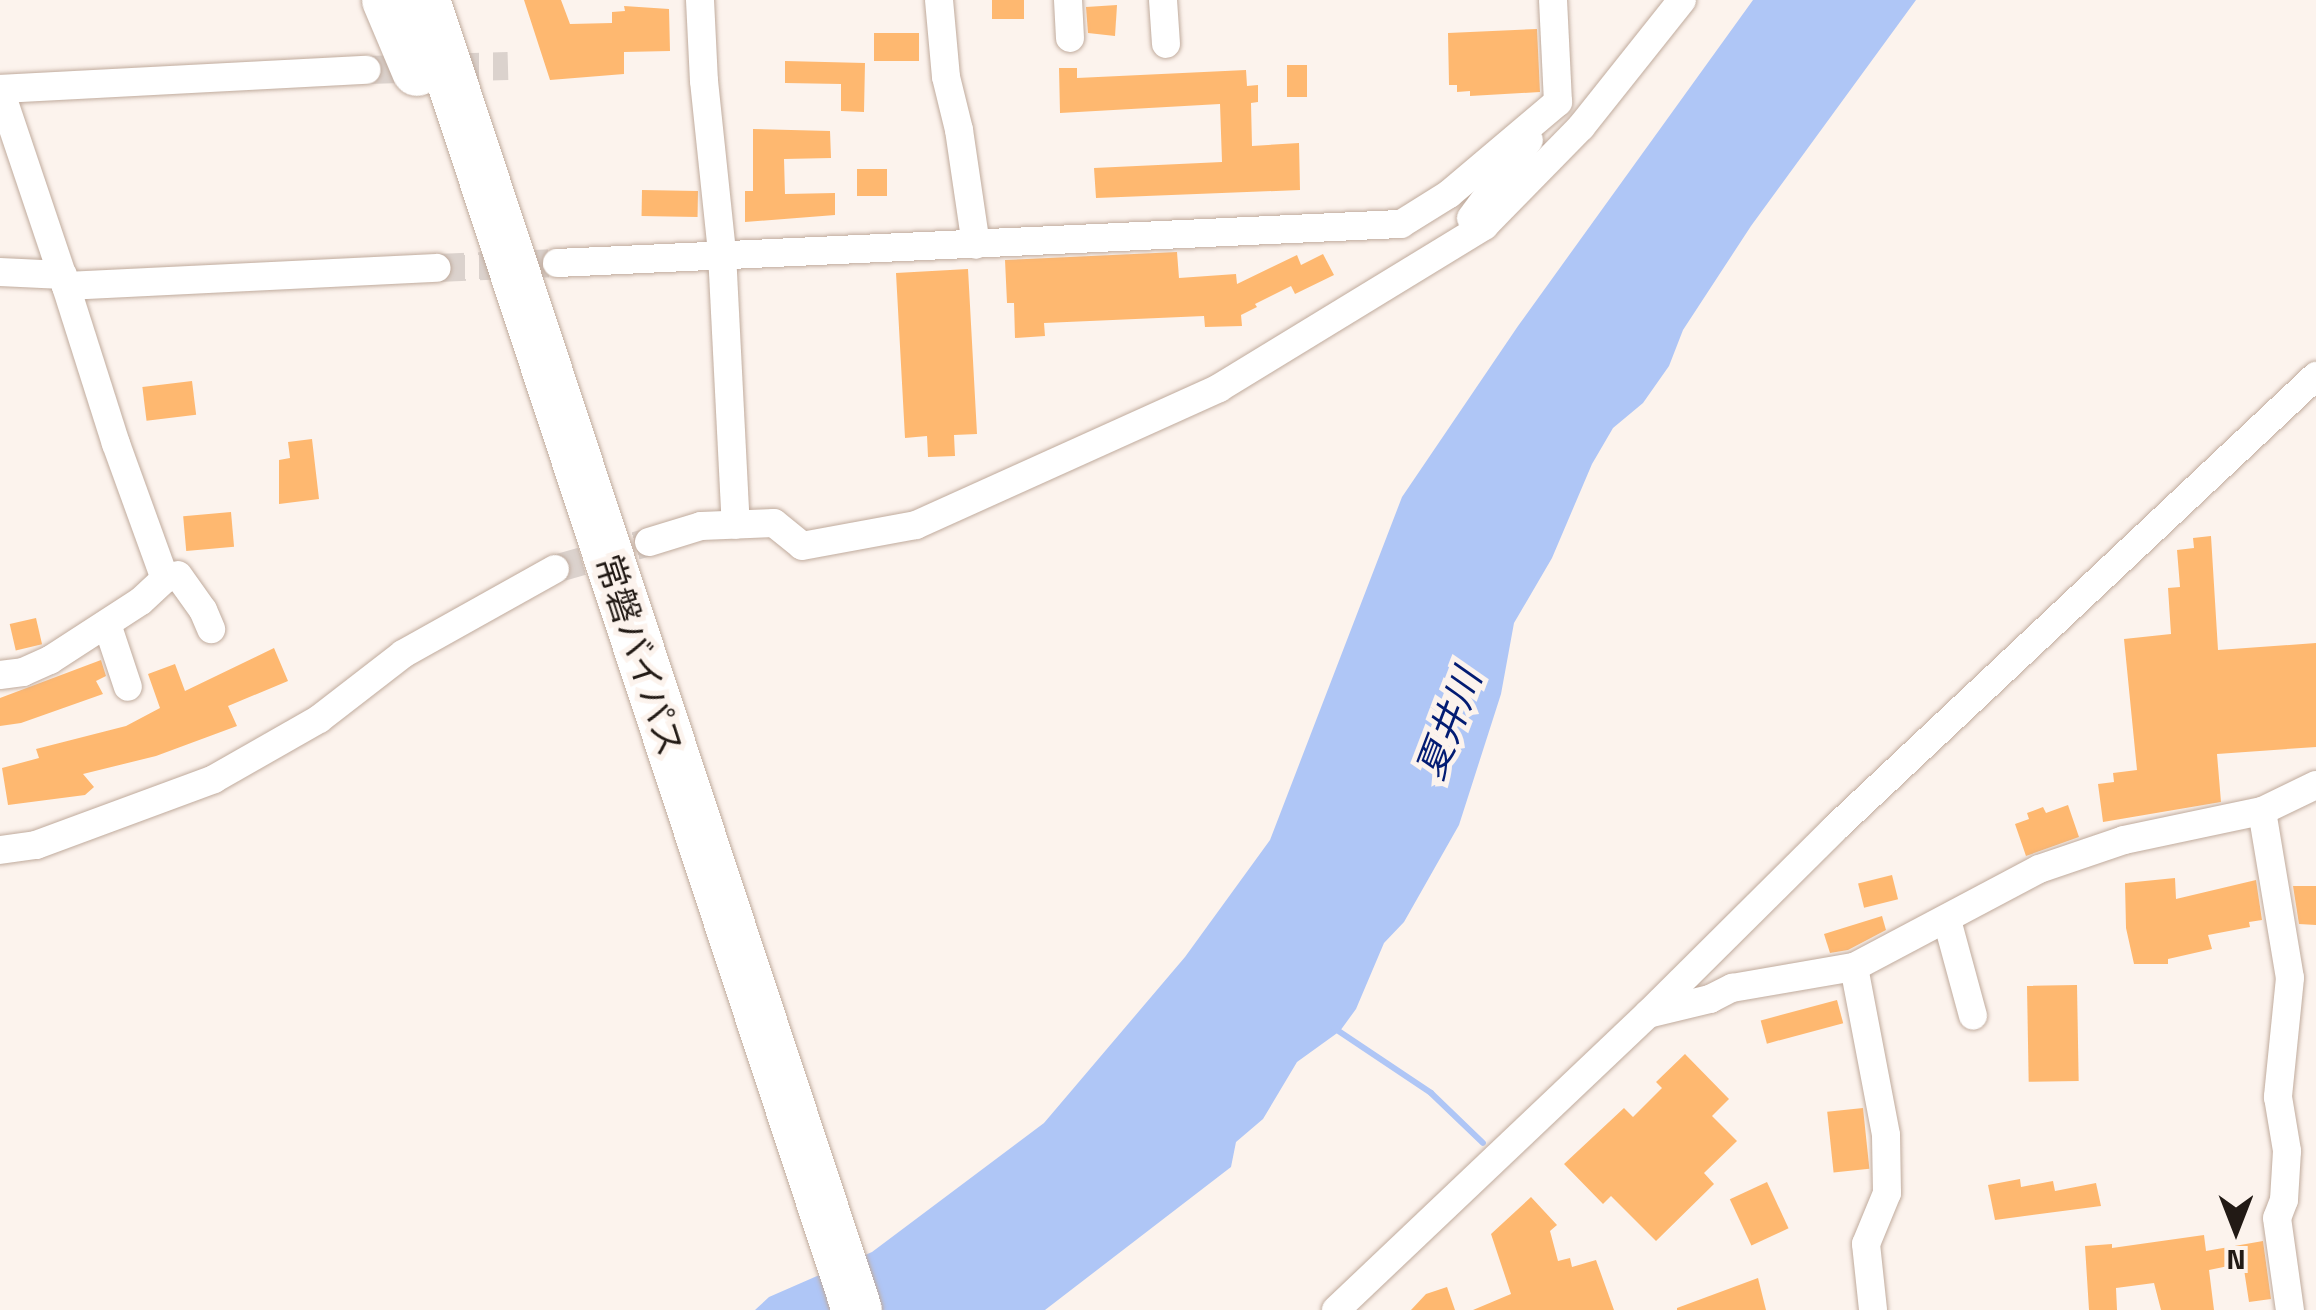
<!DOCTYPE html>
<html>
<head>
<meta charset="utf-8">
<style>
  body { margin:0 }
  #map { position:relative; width:2316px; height:1310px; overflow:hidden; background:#fcf3ed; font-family:"Titillium Web","Noto Sans JP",sans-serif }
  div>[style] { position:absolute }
  .water>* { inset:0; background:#afc6f6 }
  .stream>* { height:6px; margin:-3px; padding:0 3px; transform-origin:3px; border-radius:3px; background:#afc6f6 }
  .building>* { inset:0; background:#feb870; transform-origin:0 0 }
  .street-tunnel>* { height:28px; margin-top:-14px; transform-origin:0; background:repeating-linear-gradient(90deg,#dbd2cd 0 28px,transparent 0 42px) }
  .roads { filter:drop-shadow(0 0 2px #c0ab9d) drop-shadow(0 0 2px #c0ab9d) }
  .street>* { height:28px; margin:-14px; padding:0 14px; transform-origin:14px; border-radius:14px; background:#fff }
  .highway>* { height:50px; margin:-25px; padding:0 25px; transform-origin:25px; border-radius:25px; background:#fff }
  span { translate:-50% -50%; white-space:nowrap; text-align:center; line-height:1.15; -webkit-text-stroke:10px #fcf3ed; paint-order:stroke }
  .street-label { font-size:35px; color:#221a15 }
  .water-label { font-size:38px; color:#031c73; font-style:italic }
  .north { position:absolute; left:2186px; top:1180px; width:100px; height:100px; -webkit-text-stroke:8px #fcf3ed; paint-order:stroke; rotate:180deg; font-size:28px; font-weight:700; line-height:40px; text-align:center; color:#221a15 }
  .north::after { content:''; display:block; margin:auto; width:35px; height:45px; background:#221a15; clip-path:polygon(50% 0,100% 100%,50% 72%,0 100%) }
</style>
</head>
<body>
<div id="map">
  <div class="water">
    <i style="clip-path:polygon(1753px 0,1916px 0,1751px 226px,1683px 330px,1669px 366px,1643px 403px,1613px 428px,1592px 464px,1552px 558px,1514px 623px,1501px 694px,1459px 825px,1404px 922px,1384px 943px,1356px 1009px,1340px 1031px,1297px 1062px,1263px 1119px,1236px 1142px,1231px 1167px,1045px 1310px,755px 1310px,769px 1297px,872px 1252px,1044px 1123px,1185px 957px,1270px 840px,1402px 497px,1518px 326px)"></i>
  </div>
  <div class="stream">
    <i style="left:1334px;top:1028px;width:117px;rotate:33.8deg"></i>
    <i style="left:1431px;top:1093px;width:72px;rotate:43.9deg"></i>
  </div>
  <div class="building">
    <i style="clip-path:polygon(524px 0,561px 0,570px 24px,612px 23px,612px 12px,625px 11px,624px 6px,669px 9px,670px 51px,624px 52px,624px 74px,550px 80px)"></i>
    <i style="left:992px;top:0;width:32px;height:19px"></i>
    <i style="clip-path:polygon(1117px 5px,1115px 36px,1088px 33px,1086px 7px)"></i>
    <i style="clip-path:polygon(1537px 29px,1540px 92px,1470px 96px,1470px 91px,1457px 92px,1457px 85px,1449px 85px,1448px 33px)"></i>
    <i style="left:919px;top:33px;width:28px;height:45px;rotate:90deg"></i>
    <i style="clip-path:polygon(785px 61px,865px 63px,864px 112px,841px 111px,841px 84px,785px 83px)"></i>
    <i style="left:1307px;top:65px;width:32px;height:20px;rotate:90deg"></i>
    <i style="clip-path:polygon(1059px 68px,1077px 68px,1077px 78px,1246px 70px,1247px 86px,1258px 85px,1258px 102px,1251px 103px,1252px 146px,1299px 143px,1300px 190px,1096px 198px,1094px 168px,1222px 162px,1220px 104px,1060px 113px)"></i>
    <i style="clip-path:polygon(753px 129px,830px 131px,831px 158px,784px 159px,785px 194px,835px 193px,835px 215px,745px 222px,745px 191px,753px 191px)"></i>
    <i style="left:857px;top:169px;width:30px;height:27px"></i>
    <i style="left:642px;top:190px;width:56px;height:26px;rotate:1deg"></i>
    <i style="clip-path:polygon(1177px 252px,1179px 278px,1236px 274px,1237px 284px,1297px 255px,1301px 265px,1323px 254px,1334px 275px,1295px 294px,1291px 286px,1255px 304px,1257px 307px,1241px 315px,1242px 326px,1205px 327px,1204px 316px,1044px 323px,1045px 336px,1015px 338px,1014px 303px,1007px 303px,1005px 260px)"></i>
    <i style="clip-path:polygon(968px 269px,977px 434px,954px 435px,955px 456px,928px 457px,927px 436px,905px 438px,896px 273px)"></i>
    <i style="left:192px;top:381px;width:34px;height:50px;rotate:83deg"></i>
    <i style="clip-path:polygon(312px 439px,319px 499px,279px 504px,279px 460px,290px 458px,288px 442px)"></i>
    <i style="left:231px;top:512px;width:35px;height:48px;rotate:85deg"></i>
    <i style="clip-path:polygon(2211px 536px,2218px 650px,2316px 643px,2316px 747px,2217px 754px,2221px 802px,2103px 822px,2098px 784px,2114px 782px,2113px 773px,2137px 770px,2124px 639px,2171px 634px,2168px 588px,2180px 587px,2177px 550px,2194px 548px,2193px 538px)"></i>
    <i style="left:36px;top:618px;width:27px;height:27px;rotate:77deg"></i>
    <i style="clip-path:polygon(274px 648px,288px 681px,228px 706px,237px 726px,156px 756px,83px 774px,94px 787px,85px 795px,8px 805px,2px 768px,39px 758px,36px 749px,126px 726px,160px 708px,148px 674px,175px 664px,185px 691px)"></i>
    <i style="clip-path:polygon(101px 660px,106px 676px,96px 681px,103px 694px,21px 723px,0 726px,0 698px)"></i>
    <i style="clip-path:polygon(2068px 805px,2079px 837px,2026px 856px,2015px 824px,2029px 819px,2027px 813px,2043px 807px,2046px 813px)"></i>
    <i style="left:1892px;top:875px;width:25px;height:35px;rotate:76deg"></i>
    <i style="clip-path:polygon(2175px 878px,2176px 899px,2256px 880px,2262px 920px,2249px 922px,2250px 927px,2208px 935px,2212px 949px,2168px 959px,2168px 964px,2134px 964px,2126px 928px,2125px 883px)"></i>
    <i style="clip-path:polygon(2293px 886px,2316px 886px,2316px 925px,2299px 924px)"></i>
    <i style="clip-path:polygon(1882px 916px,1886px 930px,1848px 950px,1830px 953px,1824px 934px)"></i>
    <i style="left:2077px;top:985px;width:96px;height:50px;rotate:89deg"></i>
    <i style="left:1837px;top:1000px;width:24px;height:79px;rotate:75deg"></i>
    <i style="clip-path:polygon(1685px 1054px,1729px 1099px,1712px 1116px,1737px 1141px,1704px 1173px,1714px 1184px,1656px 1241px,1611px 1196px,1603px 1204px,1564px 1164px,1624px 1108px,1633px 1117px,1662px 1088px,1656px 1082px)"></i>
    <i style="left:1863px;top:1108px;width:61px;height:36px;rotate:84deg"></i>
    <i style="clip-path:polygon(2020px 1179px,2021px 1187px,2053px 1181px,2055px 1191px,2096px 1183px,2101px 1206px,1995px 1220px,1988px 1185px)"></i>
    <i style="left:1767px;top:1182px;width:51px;height:41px;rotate:65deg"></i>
    <i style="clip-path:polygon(1531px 1197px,1557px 1225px,1550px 1231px,1558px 1261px,1570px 1258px,1572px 1267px,1596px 1260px,1614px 1310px,1473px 1310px,1511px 1294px,1491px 1234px)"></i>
    <i style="clip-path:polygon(2204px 1235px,2206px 1251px,2263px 1241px,2271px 1299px,2249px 1302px,2243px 1263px,2209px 1270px,2214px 1310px,2161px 1310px,2154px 1283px,2116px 1288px,2117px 1310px,2089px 1310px,2085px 1246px,2112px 1244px,2112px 1248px)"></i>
    <i style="clip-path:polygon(1758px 1278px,1766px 1310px,1677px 1310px,1677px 1308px)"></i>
    <i style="clip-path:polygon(1447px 1287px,1455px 1310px,1411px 1310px,1426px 1294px)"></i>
  </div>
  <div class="street-tunnel">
    <i style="left:367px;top:70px;width:141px;rotate:-1.6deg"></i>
    <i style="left:437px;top:268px;width:120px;rotate:-2.4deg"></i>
    <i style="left:555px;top:569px;width:98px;rotate:-16deg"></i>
  </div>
  <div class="roads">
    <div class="street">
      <i style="left:700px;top:0;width:81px;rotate:87.2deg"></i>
      <i style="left:704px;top:81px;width:173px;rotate:84deg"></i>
      <i style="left:722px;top:253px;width:272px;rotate:87.1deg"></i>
      <i style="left:939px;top:0;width:77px;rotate:84.8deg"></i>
      <i style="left:946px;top:77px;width:55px;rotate:76.2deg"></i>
      <i style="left:959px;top:130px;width:116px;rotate:81.6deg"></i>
      <i style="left:1068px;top:0;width:38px;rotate:87deg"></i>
      <i style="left:1163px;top:0;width:44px;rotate:86.1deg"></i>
      <i style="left:0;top:89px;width:367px;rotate:-3deg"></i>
      <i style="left:0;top:90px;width:207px;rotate:71.4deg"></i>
      <i style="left:66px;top:286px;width:371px;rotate:-2.8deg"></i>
      <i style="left:1471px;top:218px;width:97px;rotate:-53.4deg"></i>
      <i style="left:557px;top:263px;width:845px;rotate:-2.65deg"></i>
      <i style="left:1401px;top:224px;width:57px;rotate:-32deg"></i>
      <i style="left:1449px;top:194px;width:143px;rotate:-40.2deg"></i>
      <i style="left:1558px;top:102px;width:102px;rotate:-92.8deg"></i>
      <i style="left:0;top:272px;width:63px;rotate:2.7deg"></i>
      <i style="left:649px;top:542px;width:54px;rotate:-17.1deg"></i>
      <i style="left:701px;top:526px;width:73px;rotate:-2.4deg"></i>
      <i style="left:774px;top:523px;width:36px;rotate:39deg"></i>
      <i style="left:802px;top:546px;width:116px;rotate:-10.4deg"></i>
      <i style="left:916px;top:525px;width:333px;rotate:-24.3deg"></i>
      <i style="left:1219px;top:388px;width:311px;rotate:-31.4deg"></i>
      <i style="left:1484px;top:226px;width:139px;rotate:-45.6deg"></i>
      <i style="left:1581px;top:127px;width:162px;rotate:-51.5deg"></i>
      <i style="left:178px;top:575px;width:43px;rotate:54.5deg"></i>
      <i style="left:203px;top:610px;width:21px;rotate:67deg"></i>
      <i style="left:107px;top:624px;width:66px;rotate:71.6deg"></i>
      <i style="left:0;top:675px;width:23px;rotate:-7deg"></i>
      <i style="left:23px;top:672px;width:30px;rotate:-24deg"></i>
      <i style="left:50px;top:660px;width:108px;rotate:-33deg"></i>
      <i style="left:141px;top:601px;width:33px;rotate:-43deg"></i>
      <i style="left:165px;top:579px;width:144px;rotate:-109.9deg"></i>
      <i style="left:116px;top:444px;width:166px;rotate:-107.6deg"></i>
      <i style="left:2262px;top:811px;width:169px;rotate:80.5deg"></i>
      <i style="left:2290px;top:978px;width:120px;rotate:95.8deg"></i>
      <i style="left:2278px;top:1097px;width:55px;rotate:80.5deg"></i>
      <i style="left:2287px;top:1151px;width:49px;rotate:93.5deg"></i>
      <i style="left:2284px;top:1200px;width:19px;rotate:111deg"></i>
      <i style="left:2277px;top:1218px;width:93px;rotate:82deg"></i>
      <i style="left:0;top:850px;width:36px;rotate:-8deg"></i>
      <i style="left:36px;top:845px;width:190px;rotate:-20.3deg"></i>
      <i style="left:214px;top:779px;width:121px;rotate:-29.7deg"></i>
      <i style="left:319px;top:719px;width:106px;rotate:-37.7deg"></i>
      <i style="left:403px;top:654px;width:174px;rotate:-29.2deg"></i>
      <i style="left:1947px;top:920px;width:99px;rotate:74.8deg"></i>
      <i style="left:1854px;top:967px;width:171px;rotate:79.2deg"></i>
      <i style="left:1886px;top:1135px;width:58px;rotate:89deg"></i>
      <i style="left:1887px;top:1193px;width:55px;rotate:112.4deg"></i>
      <i style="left:1866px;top:1244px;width:66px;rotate:83.9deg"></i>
      <i style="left:1648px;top:1014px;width:64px;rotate:-13.6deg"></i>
      <i style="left:1710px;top:999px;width:25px;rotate:-27deg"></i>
      <i style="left:1732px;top:988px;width:124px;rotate:-9.8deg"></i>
      <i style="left:1854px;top:967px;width:209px;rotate:-27.9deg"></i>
      <i style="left:2039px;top:869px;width:90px;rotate:-18.8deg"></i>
      <i style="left:2124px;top:840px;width:141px;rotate:-11.9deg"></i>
      <i style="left:2262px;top:811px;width:60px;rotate:-25.7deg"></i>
      <i style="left:1336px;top:1310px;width:430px;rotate:-43.5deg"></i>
      <i style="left:1648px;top:1014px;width:261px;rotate:-44.8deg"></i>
      <i style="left:1833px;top:830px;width:663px;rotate:-43.23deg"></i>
    </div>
    <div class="highway">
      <i style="left:387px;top:0;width:77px;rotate:67.1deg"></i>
      <i style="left:425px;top:0;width:1379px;rotate:71.75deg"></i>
    </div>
  </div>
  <div class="street-label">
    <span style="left:640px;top:655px;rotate:72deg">常磐バイパス</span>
  </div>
  <div class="water-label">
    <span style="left:1449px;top:724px;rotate:-69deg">夏井川</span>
  </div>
  <div class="north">N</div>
</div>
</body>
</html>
